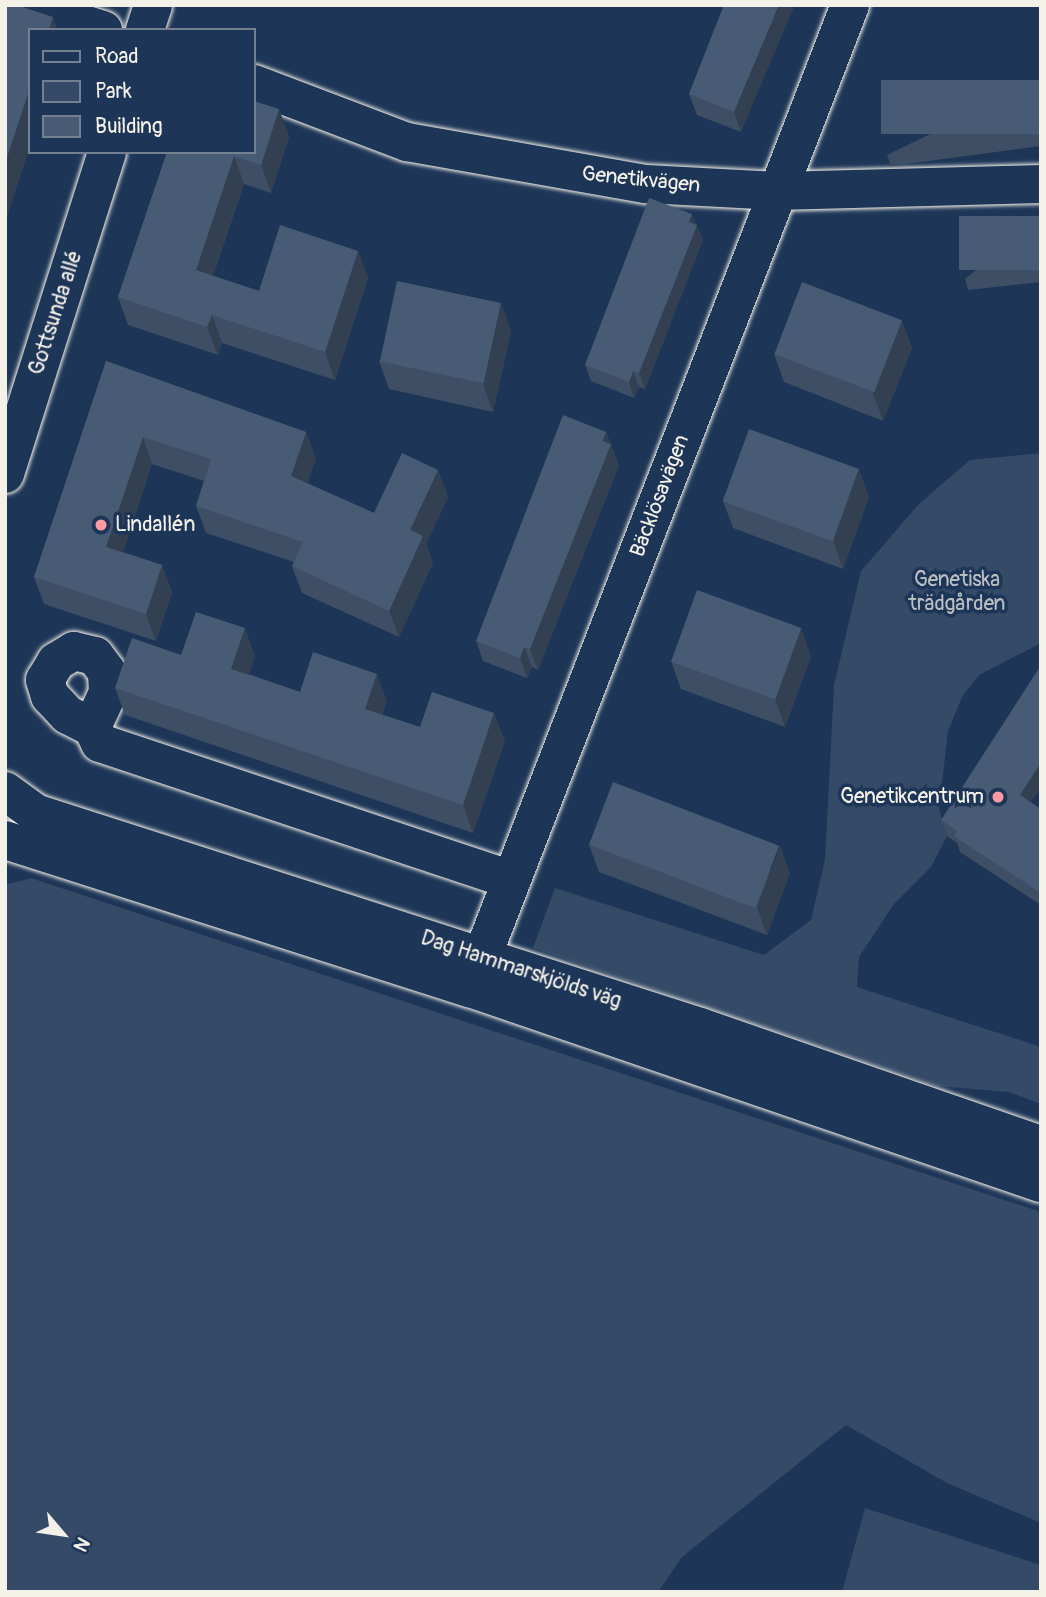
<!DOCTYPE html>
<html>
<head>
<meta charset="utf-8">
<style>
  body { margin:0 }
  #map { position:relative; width:1046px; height:1597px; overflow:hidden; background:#1d3557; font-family:Pangolin,sans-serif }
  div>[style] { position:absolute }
  .green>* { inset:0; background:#354a67 }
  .roads { filter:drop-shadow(0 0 2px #f4f1e8) drop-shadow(0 0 2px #f4f1e8) }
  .minor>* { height:38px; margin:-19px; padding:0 19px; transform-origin:19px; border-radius:19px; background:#1d3557 }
  .major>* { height:38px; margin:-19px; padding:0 19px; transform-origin:19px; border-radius:19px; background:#1d3557 }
  .wall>* { inset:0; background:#3e4e64 }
  .shaded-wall>* { inset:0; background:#324051 }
  .building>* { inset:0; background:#485b74; transform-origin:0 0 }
  .dots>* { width:19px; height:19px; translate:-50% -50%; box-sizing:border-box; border:4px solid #1d3557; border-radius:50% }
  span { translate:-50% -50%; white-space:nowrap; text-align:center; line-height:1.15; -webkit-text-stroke:7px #1d3557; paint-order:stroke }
  .street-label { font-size:21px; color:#f4f1e8 }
  .poi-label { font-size:21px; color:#f4f1e8 }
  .left { translate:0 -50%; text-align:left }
  .right { translate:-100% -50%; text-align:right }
  .park-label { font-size:21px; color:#bbbfc1 }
  .frame { position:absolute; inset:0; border:7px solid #f4f1e8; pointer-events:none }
  .legend { position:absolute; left:28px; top:28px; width:228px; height:126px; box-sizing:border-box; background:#1d3557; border:2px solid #738091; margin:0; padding:9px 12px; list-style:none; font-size:21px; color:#f4f1e8 }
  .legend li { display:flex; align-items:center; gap:14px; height:35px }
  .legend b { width:35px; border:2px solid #738091 }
  .north { position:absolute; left:28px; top:1499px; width:70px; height:70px; -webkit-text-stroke:5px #1d3557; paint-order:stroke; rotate:119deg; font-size:19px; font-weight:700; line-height:28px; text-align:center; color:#f4f1e8 }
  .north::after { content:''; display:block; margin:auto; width:24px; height:32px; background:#f4f1e8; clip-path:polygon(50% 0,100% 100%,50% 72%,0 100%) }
</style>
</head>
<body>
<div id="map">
  <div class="green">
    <i style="clip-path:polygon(1041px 453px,1041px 643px,979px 675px,962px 697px,948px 731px,939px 809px,947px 836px,931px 867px,894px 904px,859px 957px,857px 987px,1041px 1047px,1041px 1104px,1009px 1092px,937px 1086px,533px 948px,555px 888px,764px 955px,811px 920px,825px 860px,834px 685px,861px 571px,919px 504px,970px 460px)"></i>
    <i style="clip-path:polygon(31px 878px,1041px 1212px,1041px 1523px,947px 1483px,846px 1425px,682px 1557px,658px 1592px,5px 1592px,5px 885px)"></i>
    <i style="clip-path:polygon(865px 1508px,1041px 1565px,1041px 1592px,842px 1592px)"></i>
  </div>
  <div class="roads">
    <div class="minor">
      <i style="left:24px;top:5px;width:83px;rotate:17.6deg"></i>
      <i style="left:145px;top:30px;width:26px;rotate:-72deg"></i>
      <i style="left:254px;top:84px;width:164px;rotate:20.8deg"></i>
      <i style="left:407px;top:142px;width:243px;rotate:10deg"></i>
      <i style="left:646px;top:184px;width:132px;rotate:3deg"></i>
      <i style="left:778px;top:191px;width:263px;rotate:-1.5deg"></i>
      <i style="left:5px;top:474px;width:338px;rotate:-72.4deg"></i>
      <i style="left:92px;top:727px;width:38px;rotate:-65deg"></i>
      <i style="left:108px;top:693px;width:21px;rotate:-93deg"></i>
      <i style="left:107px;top:672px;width:20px;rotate:-127deg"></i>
      <i style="left:95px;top:656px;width:22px;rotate:-167deg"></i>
      <i style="left:74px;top:651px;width:21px;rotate:149deg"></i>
      <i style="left:56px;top:662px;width:21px;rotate:121deg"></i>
      <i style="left:45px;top:680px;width:17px;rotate:73deg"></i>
      <i style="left:50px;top:696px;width:26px;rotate:47deg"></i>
      <i style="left:68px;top:715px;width:27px;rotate:27deg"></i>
      <i style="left:92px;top:727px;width:18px;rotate:63deg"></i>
      <i style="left:100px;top:743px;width:433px;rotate:18.4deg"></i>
      <i style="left:470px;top:988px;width:1054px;rotate:-68.86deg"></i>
    </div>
    <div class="major">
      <i style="left:5px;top:791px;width:37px;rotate:36deg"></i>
      <i style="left:35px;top:813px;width:699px;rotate:17.84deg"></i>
      <i style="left:700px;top:1027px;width:361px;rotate:19.1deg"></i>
      <i style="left:5px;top:840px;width:488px;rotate:17.7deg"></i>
      <i style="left:470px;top:988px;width:603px;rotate:18.86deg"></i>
    </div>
  </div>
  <div class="wall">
    <i style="clip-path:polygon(724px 5px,741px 132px,697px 115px,689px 94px)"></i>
    <i style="clip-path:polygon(1041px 80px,1041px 146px,891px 166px,887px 155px)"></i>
    <i style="clip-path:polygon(279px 109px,289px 137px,271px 193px,244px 184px,213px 276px,259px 291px,358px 251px,368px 278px,335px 380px,222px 343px,218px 355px,128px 325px,118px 297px,167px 152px)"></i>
    <i style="clip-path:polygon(1041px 216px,1041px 282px,968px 290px,965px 279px)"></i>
    <i style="clip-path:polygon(696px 224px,703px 240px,645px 389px,639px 387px,634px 398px,591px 381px,585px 365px)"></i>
    <i style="clip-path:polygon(501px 303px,511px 331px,493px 412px,389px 389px,379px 361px)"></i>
    <i style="clip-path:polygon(902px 321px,912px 348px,883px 421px,784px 382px,774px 354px)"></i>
    <i style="clip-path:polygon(106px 361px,306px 432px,316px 459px,307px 483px,374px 513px,438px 470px,448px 497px,426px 544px,433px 563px,399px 637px,302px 593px,292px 566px,294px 562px,206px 533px,196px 506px,204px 481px,152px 464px,123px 552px,162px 565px,172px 592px,156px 641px,44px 604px,34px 577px)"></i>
    <i style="clip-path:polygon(606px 432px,619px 465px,538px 670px,532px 667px,527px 678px,483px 661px,476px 641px)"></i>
    <i style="clip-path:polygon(869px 497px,843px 569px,733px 528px,723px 501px)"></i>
    <i style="clip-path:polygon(255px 656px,249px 674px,300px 692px,387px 701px,382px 715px,420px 727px,505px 741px,473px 833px,125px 715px,115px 688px)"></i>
    <i style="clip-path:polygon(811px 656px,785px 727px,681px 689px,671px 661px)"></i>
    <i style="clip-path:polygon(1031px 803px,1041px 809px,1041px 905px,960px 852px,957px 843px,947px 836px,941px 820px)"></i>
    <i style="clip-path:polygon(589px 845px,790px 873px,767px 935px,599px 872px)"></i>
  </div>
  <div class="shaded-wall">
    <i style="clip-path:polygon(779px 5px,795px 5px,741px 132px,734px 112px)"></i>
    <i style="clip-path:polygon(53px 17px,58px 30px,49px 30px)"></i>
    <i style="clip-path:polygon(30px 88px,30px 147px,5px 223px,5px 164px)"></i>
    <i style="clip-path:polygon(279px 109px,289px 137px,271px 193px,261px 165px)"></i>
    <i style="clip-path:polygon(234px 156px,244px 184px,206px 297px,196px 270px)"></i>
    <i style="clip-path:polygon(692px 214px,703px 240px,645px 389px,639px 373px)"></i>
    <i style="clip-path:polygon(358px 251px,368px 278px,335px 380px,325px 352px)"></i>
    <i style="clip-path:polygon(501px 303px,511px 331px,493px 412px,483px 384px)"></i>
    <i style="clip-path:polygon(212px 315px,222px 343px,218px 355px,207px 327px)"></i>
    <i style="clip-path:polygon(902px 321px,912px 348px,883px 421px,873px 393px)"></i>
    <i style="clip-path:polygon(633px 371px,639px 387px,634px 398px,629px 382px)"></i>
    <i style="clip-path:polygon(306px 432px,316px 459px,301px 503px,291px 476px)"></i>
    <i style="clip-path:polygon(606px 432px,619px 465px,538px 670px,530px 649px)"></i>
    <i style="clip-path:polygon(143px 437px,152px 464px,116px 574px,106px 547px)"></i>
    <i style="clip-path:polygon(859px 469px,869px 497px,843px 569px,833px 541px)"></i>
    <i style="clip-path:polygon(438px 470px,448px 497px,426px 544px,433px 563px,399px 637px,389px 611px,410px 530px)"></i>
    <i style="clip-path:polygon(162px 565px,172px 592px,156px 641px,146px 614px)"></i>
    <i style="clip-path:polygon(245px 628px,255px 656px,241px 696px,231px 669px)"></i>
    <i style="clip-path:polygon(801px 628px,811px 656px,785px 727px,775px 699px)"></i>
    <i style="clip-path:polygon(524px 647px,532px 667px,527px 678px,520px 658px)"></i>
    <i style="clip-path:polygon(377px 674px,387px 701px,375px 737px,365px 709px)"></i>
    <i style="clip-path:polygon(494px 713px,505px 741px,473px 833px,463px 805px)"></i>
    <i style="clip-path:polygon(1041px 763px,1041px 787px,1025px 811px,1020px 795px)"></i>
    <i style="clip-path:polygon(780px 845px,790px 873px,767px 935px,757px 907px)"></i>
  </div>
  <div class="building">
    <i style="clip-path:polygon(5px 5px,17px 5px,53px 17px,49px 30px,30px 30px,30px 88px,5px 164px)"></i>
    <i style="clip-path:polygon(724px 5px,779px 5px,734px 112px,689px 94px)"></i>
    <i style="left:1041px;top:80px;width:54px;height:160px;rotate:90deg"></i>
    <i style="clip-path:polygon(254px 101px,279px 109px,261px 165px,234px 156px,196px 270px,259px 291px,280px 225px,358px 251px,325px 352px,212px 315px,207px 327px,118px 297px,167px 152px,254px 152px)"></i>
    <i style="clip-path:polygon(649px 198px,692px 214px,689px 222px,697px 225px,639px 373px,633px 371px,629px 382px,585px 365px)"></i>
    <i style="left:1041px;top:216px;width:54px;height:82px;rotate:90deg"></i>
    <i style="left:397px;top:281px;width:106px;height:82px;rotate:12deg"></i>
    <i style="left:802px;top:282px;width:107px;height:77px;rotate:21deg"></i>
    <i style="clip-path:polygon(106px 361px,306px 432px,291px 476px,374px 513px,402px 453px,438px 470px,410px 530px,423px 536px,389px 611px,292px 566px,303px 542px,196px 506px,211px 459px,143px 437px,106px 547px,162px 565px,146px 614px,34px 577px)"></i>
    <i style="clip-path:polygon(563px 415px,606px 432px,602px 441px,611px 444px,530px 649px,524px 647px,520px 658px,476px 641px)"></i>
    <i style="left:749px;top:429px;width:117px;height:77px;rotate:20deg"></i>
    <i style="left:697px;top:590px;width:111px;height:76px;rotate:20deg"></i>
    <i style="clip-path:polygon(196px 612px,245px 628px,231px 669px,300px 692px,313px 652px,377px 674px,365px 709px,420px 727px,432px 692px,494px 713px,463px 805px,115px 688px,132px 638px,181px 655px)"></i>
    <i style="clip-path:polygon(1041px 665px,1041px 763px,1020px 795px,1041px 809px,1041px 893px,954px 836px,957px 831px,941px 820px)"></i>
    <i style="left:613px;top:782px;width:178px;height:67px;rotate:21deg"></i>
  </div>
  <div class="dots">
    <i style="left:101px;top:525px;background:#ff9aa2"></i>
    <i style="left:998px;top:797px;background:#ff9aa2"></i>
  </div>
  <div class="street-label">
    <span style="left:641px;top:180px;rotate:6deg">Genetikvägen</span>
    <span style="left:56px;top:313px;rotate:-72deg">Gottsunda allé</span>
    <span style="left:660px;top:496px;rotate:-69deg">Bäcklösavägen</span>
    <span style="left:521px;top:970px;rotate:18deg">Dag Hammarskjölds väg</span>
  </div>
  <div class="poi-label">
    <span class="left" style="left:115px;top:525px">Lindallén</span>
    <span class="right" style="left:984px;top:797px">Genetikcentrum</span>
  </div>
  <div class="park-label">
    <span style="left:957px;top:592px">Genetiska<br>trädgården</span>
  </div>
  <div class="frame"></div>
  <ul class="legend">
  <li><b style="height:9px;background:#1d3557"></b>Road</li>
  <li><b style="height:19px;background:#354a67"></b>Park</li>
  <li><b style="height:19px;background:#485b74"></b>Building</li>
  </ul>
  <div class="north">N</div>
</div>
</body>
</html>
